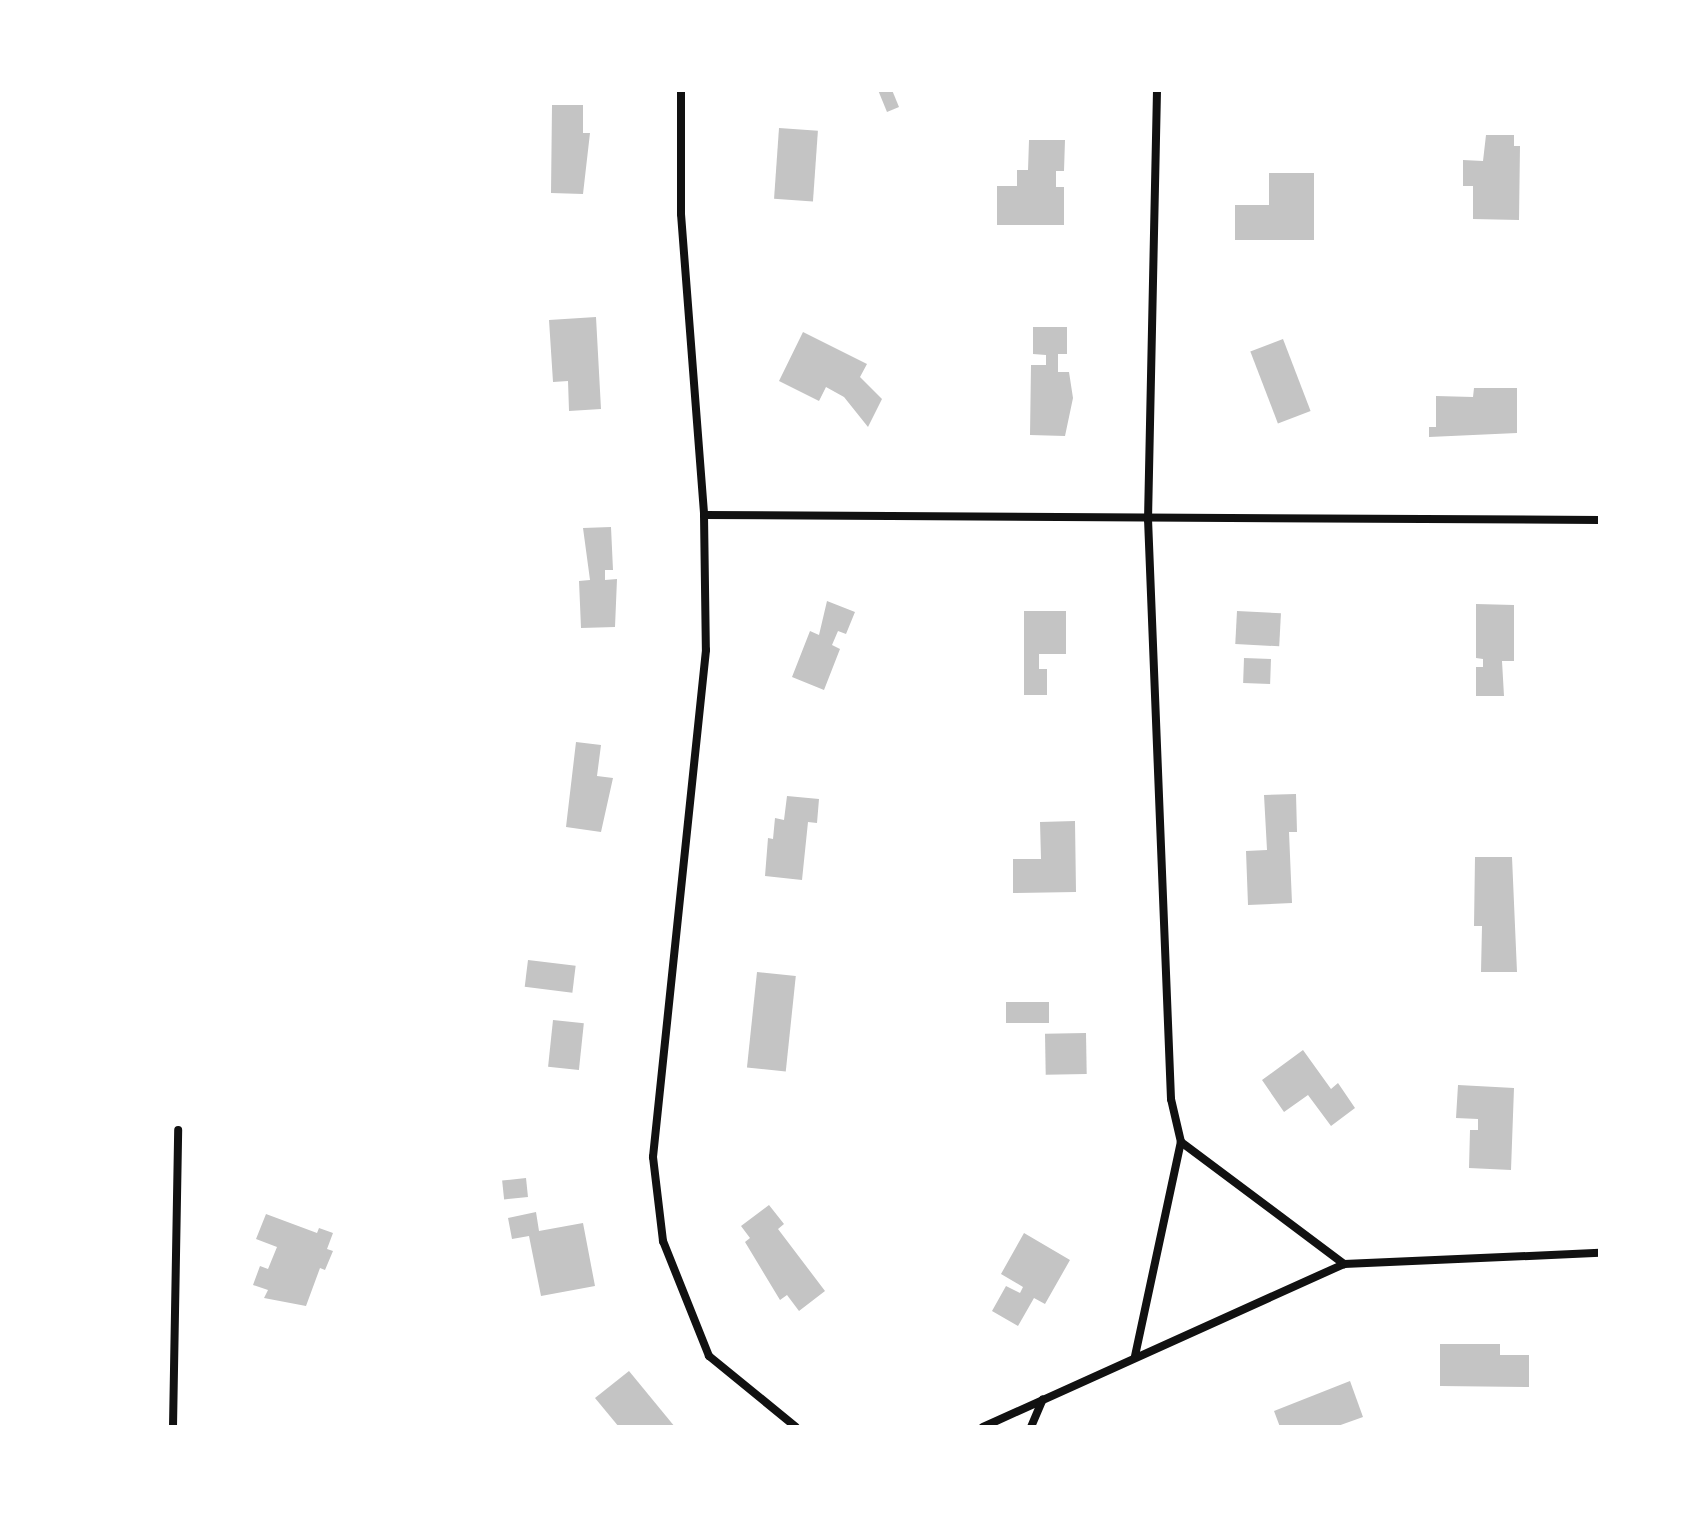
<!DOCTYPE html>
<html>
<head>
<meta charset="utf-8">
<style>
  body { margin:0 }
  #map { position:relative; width:1690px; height:1517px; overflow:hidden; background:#fff; font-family:Roboto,sans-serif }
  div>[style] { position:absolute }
  .building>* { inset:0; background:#c4c4c4; transform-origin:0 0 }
  .minor>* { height:8px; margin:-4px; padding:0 4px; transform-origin:4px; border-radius:4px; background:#111 }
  span { translate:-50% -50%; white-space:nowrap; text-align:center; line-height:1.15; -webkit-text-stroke:6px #fff; paint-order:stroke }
  .frame { position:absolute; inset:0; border:92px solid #fff; pointer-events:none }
</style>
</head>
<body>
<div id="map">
  <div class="building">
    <i style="clip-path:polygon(878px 90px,892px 90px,899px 107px,887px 112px)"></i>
    <i style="clip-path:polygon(552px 105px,583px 105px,583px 133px,590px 133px,583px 194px,551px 193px)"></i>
    <i style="left:779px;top:128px;width:39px;height:71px;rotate:4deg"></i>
    <i style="clip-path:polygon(1486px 135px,1514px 135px,1514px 146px,1520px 146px,1519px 220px,1473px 219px,1473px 186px,1463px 186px,1463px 160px,1483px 161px)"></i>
    <i style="clip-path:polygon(1029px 140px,1065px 140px,1064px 171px,1056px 171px,1056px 187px,1064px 187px,1064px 225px,997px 225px,997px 186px,1017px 186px,1017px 170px,1028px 170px)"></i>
    <i style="clip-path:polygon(1269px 173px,1314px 173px,1314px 240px,1235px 240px,1235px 205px,1269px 205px)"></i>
    <i style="clip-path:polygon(596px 317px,601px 409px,569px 411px,568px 381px,553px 382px,549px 320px)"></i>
    <i style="clip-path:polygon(1033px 327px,1067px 327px,1067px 354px,1058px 354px,1058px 372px,1069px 372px,1073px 398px,1065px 436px,1030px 435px,1031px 365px,1046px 365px,1046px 355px,1033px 354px)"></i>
    <i style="clip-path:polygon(803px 332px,867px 364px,860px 377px,882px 399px,868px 427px,844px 397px,826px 387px,819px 401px,779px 381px)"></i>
    <i style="left:1283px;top:339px;width:77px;height:35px;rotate:69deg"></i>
    <i style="clip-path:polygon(1474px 388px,1517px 388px,1517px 433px,1429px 437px,1429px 427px,1436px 427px,1436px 396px,1473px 397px)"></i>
    <i style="clip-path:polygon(611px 527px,613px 570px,605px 570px,605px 580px,617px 579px,615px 627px,581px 628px,579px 581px,590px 580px,583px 528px)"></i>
    <i style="clip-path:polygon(827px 601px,855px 612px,846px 634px,838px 631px,832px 645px,840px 649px,824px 690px,792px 677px,810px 631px,819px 635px)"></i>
    <i style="clip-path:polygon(1476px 604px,1514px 605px,1514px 661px,1502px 661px,1504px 696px,1476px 696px,1476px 667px,1483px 667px,1483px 659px,1476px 658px)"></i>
    <i style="clip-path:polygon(1024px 611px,1066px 611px,1066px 654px,1039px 654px,1039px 669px,1047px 669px,1047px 695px,1024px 695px)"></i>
    <i style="left:1237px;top:611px;width:44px;height:33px;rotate:3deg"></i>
    <i style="left:1244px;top:658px;width:27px;height:25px;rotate:2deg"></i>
    <i style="clip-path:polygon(576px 742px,601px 745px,597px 776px,613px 778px,601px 832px,566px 827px)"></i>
    <i style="clip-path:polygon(1296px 794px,1297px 832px,1289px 832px,1292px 903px,1248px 905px,1246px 851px,1267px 850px,1264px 795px)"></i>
    <i style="clip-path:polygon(787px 796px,819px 799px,817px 823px,808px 822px,802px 880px,765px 876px,768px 838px,773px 839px,775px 818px,784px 820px)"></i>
    <i style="clip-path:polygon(1075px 821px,1076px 892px,1013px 893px,1013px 859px,1041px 859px,1040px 822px)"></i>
    <i style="clip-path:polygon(1475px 857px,1512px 857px,1517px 972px,1481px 972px,1482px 926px,1474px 926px)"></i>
    <i style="left:528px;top:960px;width:48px;height:27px;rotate:7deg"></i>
    <i style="left:757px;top:972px;width:39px;height:96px;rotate:6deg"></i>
    <i style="left:1006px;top:1002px;width:43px;height:21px"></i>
    <i style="left:553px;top:1020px;width:31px;height:47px;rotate:6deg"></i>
    <i style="left:1086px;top:1033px;width:41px;height:41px;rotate:89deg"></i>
    <i style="clip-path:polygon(1303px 1050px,1331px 1089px,1338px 1083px,1355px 1108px,1331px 1126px,1308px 1095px,1284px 1112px,1262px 1080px)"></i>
    <i style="clip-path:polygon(1458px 1085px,1514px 1088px,1511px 1170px,1469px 1168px,1470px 1130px,1478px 1130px,1478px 1119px,1456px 1118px)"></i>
    <i style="left:526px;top:1178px;width:19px;height:24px;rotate:84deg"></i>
    <i style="clip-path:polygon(769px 1205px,784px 1224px,778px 1229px,825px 1291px,799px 1311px,787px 1295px,780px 1300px,745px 1242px,750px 1238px,741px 1226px)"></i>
    <i style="clip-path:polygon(536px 1212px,539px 1231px,583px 1223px,595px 1286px,541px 1296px,529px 1236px,512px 1239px,508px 1218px)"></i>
    <i style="clip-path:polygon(266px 1214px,317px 1233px,319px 1228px,333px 1233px,327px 1249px,333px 1251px,325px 1270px,320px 1268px,306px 1306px,264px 1298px,268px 1290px,253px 1285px,260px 1266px,268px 1269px,277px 1247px,256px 1239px)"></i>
    <i style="clip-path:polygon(1024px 1233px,1070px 1260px,1045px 1304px,1034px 1298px,1018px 1326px,992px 1311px,1006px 1286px,1020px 1293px,1023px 1287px,1001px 1274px)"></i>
    <i style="clip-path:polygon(1440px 1344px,1500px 1344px,1500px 1355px,1529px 1355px,1529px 1387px,1440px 1386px)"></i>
    <i style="clip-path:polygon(629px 1371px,675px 1427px,619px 1427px,595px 1398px)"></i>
    <i style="clip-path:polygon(1350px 1381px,1363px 1417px,1335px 1427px,1280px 1427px,1274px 1411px)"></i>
  </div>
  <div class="minor">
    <i style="left:681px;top:90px;width:124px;rotate:90deg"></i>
    <i style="left:681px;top:214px;width:302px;rotate:85.6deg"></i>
    <i style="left:704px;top:515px;width:135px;rotate:89.2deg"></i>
    <i style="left:706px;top:650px;width:510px;rotate:95.97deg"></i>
    <i style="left:653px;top:1157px;width:85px;rotate:83.2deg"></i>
    <i style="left:663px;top:1241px;width:124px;rotate:68.2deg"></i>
    <i style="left:709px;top:1356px;width:112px;rotate:39.2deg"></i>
    <i style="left:704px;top:515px;width:896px;rotate:0.32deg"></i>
    <i style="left:1181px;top:1142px;width:204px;rotate:36.8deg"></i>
    <i style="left:1135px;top:1356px;width:219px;rotate:-77.9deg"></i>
    <i style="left:1181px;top:1142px;width:44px;rotate:-103.1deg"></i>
    <i style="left:1171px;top:1099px;width:579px;rotate:-92.27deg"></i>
    <i style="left:1148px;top:520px;width:430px;rotate:-88.8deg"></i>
    <i style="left:173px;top:1427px;width:297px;rotate:-89deg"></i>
    <i style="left:983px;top:1427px;width:396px;rotate:-24.3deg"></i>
    <i style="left:1344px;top:1264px;width:256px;rotate:-2.5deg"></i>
    <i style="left:1031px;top:1427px;width:30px;rotate:-67deg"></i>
  </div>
  <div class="frame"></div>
</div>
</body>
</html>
